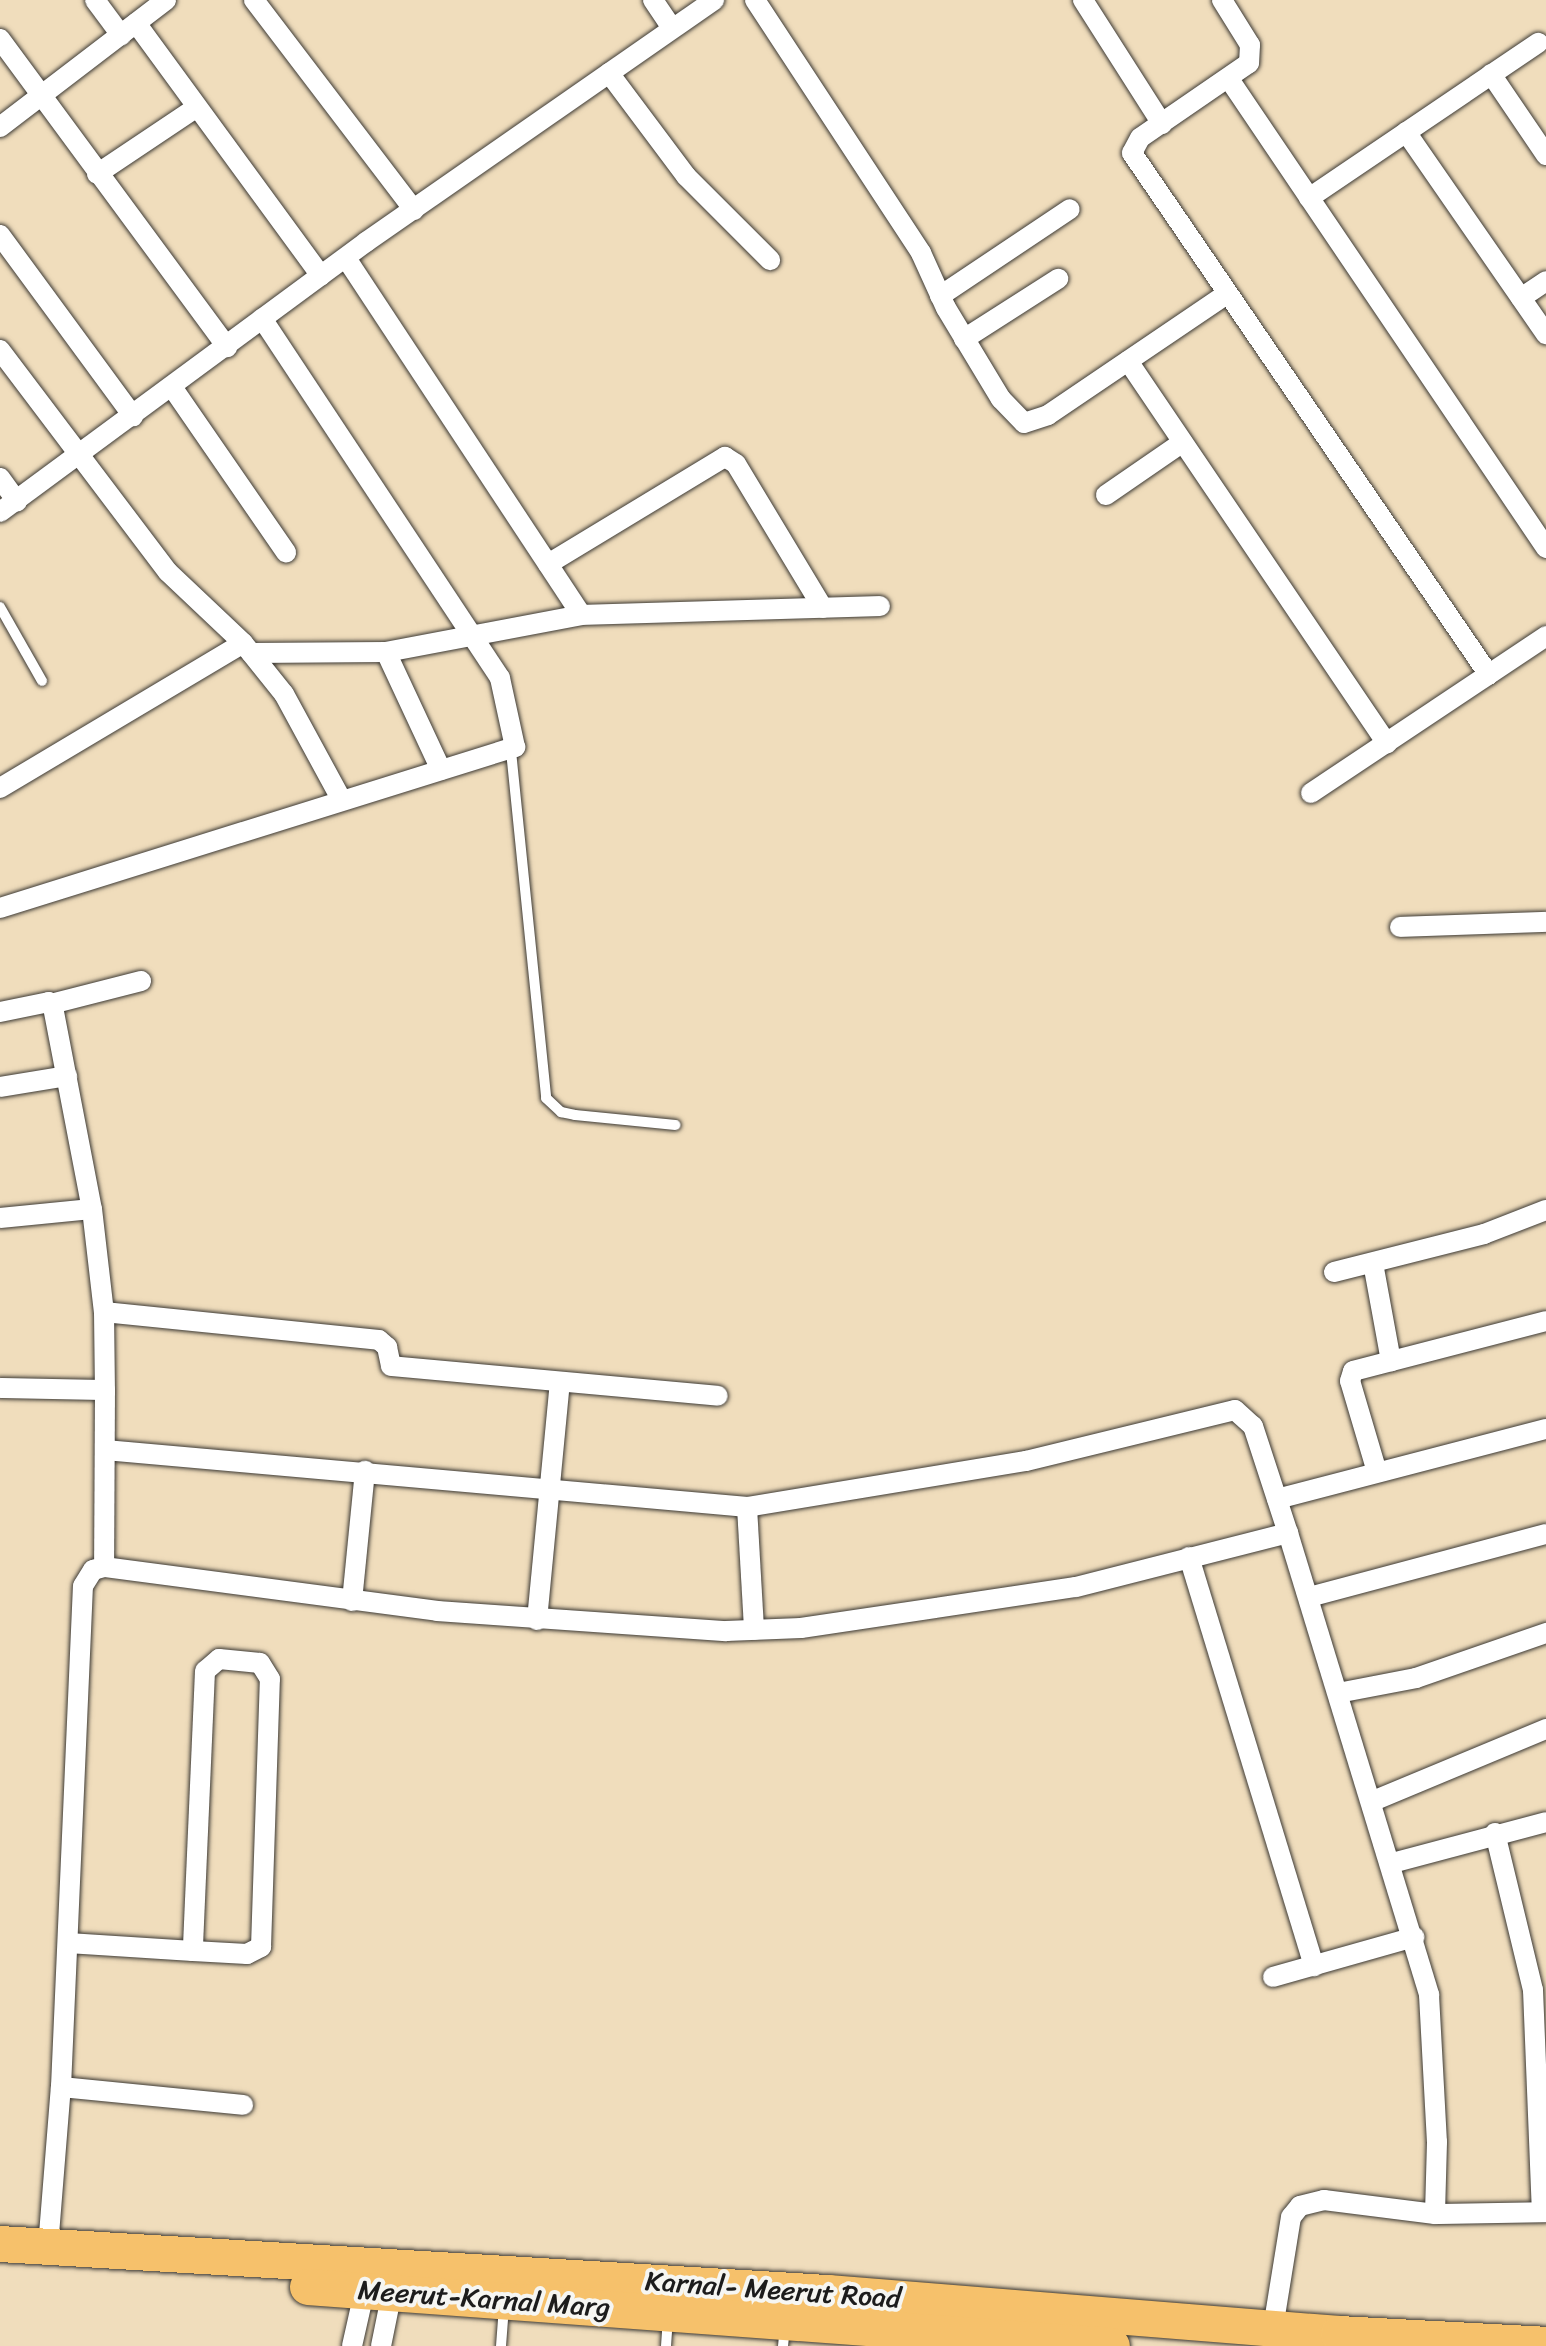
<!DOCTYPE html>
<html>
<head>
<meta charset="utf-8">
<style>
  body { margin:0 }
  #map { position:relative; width:1546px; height:2346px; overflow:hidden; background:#f0ddbc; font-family:Sriracha,sans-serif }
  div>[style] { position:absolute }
  .roads { filter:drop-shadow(0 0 2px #3c3934) drop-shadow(0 0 2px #3c3934) }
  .lane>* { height:10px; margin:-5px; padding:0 5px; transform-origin:5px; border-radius:5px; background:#fff }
  .street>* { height:20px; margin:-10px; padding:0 10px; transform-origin:10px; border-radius:10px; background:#fff }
  .highway>* { height:36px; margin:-18px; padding:0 18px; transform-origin:18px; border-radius:18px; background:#f6c16b }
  span { translate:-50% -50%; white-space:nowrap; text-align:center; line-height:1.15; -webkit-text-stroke:8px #f6f6f2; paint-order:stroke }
  .street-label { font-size:28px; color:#1c1c1c }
</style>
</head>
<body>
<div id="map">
  <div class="roads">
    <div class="lane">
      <i style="left:0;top:607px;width:85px;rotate:60.4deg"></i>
      <i style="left:511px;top:751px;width:349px;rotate:84.2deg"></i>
      <i style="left:546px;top:1098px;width:21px;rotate:43deg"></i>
      <i style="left:561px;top:1112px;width:14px;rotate:12deg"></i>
      <i style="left:575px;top:1115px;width:101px;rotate:5.7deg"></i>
      <i style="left:501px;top:2346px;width:40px;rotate:-85.7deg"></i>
      <i style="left:666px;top:2346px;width:28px;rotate:-86deg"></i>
      <i style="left:783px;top:2346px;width:19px;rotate:-84deg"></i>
    </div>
    <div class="street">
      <i style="left:95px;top:0;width:44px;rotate:53.4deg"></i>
      <i style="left:254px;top:0;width:264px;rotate:52.7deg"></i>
      <i style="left:653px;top:0;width:34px;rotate:56deg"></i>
      <i style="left:755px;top:0;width:303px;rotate:56.7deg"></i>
      <i style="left:921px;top:253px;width:60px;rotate:65.6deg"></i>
      <i style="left:946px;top:308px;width:106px;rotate:58.9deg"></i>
      <i style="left:1001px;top:399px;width:33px;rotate:46deg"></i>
      <i style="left:1024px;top:423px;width:25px;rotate:-18deg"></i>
      <i style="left:1048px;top:415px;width:216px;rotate:-34.1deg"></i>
      <i style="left:1083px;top:0;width:147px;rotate:57.5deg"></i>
      <i style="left:1222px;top:0;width:53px;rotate:58.1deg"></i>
      <i style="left:1250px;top:45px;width:18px;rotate:93deg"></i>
      <i style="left:1249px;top:63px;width:132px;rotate:145.5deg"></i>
      <i style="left:1140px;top:138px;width:17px;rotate:118deg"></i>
      <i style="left:1132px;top:153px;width:632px;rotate:55.63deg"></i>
      <i style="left:136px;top:23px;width:313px;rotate:53.8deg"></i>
      <i style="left:0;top:39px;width:383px;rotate:53.6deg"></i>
      <i style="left:609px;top:73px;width:129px;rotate:53.2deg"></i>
      <i style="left:686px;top:176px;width:119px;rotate:45deg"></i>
      <i style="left:1491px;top:74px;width:98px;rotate:55.8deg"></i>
      <i style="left:1229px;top:79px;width:566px;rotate:55.94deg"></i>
      <i style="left:0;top:127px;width:209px;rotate:-37.4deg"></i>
      <i style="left:1406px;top:132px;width:246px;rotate:55.3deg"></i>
      <i style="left:97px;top:174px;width:120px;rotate:-33.8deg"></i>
      <i style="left:1309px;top:198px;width:277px;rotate:-34.1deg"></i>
      <i style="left:0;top:235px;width:225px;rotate:53.7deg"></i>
      <i style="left:346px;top:258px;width:427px;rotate:56.6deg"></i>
      <i style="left:940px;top:296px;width:156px;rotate:-33.8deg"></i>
      <i style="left:1521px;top:298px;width:30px;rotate:-34deg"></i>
      <i style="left:964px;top:339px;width:112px;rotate:-32.6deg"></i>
      <i style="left:0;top:350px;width:278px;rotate:52.9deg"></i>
      <i style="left:168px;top:572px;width:103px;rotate:43.4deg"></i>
      <i style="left:243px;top:643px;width:65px;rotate:51.2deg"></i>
      <i style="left:284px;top:694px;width:119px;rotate:61.5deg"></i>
      <i style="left:1128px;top:361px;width:462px;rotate:55.9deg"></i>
      <i style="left:172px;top:387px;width:201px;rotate:55.4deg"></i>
      <i style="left:0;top:478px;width:29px;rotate:54deg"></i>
      <i style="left:1106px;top:495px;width:93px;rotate:-34.5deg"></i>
      <i style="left:0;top:512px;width:455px;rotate:-36.4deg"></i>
      <i style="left:366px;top:242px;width:424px;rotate:-34.8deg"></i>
      <i style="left:548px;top:564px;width:207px;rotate:-31.2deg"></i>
      <i style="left:725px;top:457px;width:13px;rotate:32deg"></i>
      <i style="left:736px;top:464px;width:168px;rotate:58.9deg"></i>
      <i style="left:386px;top:652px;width:130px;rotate:65deg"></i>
      <i style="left:251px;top:653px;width:135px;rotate:-0.4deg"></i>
      <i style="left:386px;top:652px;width:198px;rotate:-10.7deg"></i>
      <i style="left:581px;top:615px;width:299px;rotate:-1.7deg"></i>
      <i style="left:0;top:788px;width:283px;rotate:-30.8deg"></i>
      <i style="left:1311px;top:793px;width:283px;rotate:-33.7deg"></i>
      <i style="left:0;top:908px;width:540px;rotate:-17.36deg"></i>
      <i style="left:515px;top:747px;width:71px;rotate:-102.3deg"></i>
      <i style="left:500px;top:678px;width:431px;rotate:-123.5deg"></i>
      <i style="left:1400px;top:927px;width:146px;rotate:-2deg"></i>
      <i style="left:51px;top:1004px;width:93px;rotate:-14.3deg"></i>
      <i style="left:0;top:1012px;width:50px;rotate:-11.5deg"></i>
      <i style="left:49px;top:1002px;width:6px;rotate:51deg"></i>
      <i style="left:53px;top:1007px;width:206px;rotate:79.1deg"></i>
      <i style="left:92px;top:1209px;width:104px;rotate:83.4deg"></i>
      <i style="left:104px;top:1312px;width:78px;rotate:89.3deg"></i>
      <i style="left:0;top:1087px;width:68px;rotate:-9.3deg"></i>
      <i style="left:0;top:1218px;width:92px;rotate:-5.6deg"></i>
      <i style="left:1373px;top:1263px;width:100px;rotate:79.6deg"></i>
      <i style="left:1334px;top:1272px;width:155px;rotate:-14.2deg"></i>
      <i style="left:1484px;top:1234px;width:66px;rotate:-21.2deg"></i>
      <i style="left:104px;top:1312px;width:276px;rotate:5.8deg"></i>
      <i style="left:379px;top:1340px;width:11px;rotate:41deg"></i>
      <i style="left:387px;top:1347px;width:19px;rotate:78deg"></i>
      <i style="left:391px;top:1366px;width:328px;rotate:5.2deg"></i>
      <i style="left:0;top:1388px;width:105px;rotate:1.1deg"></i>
      <i style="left:105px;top:1390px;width:177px;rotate:90.3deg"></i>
      <i style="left:104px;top:1567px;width:336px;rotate:7.5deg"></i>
      <i style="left:437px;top:1611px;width:290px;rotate:4deg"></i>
      <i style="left:726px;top:1631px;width:75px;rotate:-2.3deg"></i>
      <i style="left:801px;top:1628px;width:278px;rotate:-8.5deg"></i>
      <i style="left:1076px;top:1587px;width:219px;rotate:-14.3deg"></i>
      <i style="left:1288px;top:1533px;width:483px;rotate:73deg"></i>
      <i style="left:1429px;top:1995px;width:147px;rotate:86.9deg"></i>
      <i style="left:1437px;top:2142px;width:72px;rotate:91.6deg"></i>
      <i style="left:1435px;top:2214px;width:112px;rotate:-172.8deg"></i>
      <i style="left:1324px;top:2200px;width:25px;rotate:166deg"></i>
      <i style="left:1300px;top:2206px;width:14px;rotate:129deg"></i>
      <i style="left:1291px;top:2217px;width:112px;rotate:99.2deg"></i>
      <i style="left:105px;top:1450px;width:645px;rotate:5.07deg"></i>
      <i style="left:747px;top:1507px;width:283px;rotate:-9.4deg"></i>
      <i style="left:1026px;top:1461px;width:215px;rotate:-13.7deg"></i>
      <i style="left:1235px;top:1410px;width:24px;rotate:42deg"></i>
      <i style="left:1253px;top:1426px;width:113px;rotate:71.9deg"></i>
      <i style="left:1377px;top:1472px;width:95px;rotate:-106.5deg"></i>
      <i style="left:1350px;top:1381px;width:10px;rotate:-73deg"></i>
      <i style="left:1353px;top:1371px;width:199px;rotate:-14.5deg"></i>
      <i style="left:1277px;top:1499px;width:278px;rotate:-14.6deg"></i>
      <i style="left:747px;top:1507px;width:123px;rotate:86.7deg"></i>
      <i style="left:1189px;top:1557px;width:428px;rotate:73deg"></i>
      <i style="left:1309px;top:1597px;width:245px;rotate:-14.9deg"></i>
      <i style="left:352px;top:1601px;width:131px;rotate:-84.3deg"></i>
      <i style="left:537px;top:1620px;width:238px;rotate:-84.5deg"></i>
      <i style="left:1338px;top:1693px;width:79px;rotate:-10.9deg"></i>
      <i style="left:1416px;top:1678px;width:138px;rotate:-19.1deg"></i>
      <i style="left:1373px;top:1801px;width:187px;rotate:-22.6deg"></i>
      <i style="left:1495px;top:1833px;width:162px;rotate:76.4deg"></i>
      <i style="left:1533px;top:1990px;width:221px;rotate:87.7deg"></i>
      <i style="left:1392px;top:1863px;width:159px;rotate:-14.9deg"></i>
      <i style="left:68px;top:1943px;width:125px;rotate:3.7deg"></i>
      <i style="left:193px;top:1951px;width:54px;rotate:3.2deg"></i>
      <i style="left:247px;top:1954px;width:16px;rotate:-27deg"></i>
      <i style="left:261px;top:1947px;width:268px;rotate:-88.1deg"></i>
      <i style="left:270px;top:1679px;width:19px;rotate:-122deg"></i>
      <i style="left:260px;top:1663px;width:41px;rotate:-174.4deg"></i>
      <i style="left:219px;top:1659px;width:18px;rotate:139deg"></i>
      <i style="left:205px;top:1671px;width:280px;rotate:92.5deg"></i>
      <i style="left:1273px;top:1977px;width:147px;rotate:-15.8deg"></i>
      <i style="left:61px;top:2087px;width:183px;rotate:5.6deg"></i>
      <i style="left:1435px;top:2214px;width:111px;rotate:-1deg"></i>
      <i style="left:48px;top:2247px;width:161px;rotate:-85.4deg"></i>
      <i style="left:61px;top:2087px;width:501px;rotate:-87.49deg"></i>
      <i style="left:83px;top:1586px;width:19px;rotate:-58deg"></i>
      <i style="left:93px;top:1570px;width:11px;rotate:-15deg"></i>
      <i style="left:352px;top:2346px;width:64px;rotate:-77.3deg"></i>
      <i style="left:381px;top:2346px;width:60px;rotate:-78.5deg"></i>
    </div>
    <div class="highway">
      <i style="left:0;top:2244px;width:829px;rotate:3.39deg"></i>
      <i style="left:828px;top:2293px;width:513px;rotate:4.59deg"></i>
      <i style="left:1339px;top:2334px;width:207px;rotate:3deg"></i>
      <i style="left:308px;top:2287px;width:806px;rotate:4.2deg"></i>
    </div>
  </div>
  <div class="street-label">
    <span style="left:773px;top:2290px;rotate:4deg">Karnal- Meerut Road</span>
    <span style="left:484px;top:2299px;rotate:4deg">Meerut-Karnal Marg</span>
  </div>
</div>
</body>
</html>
